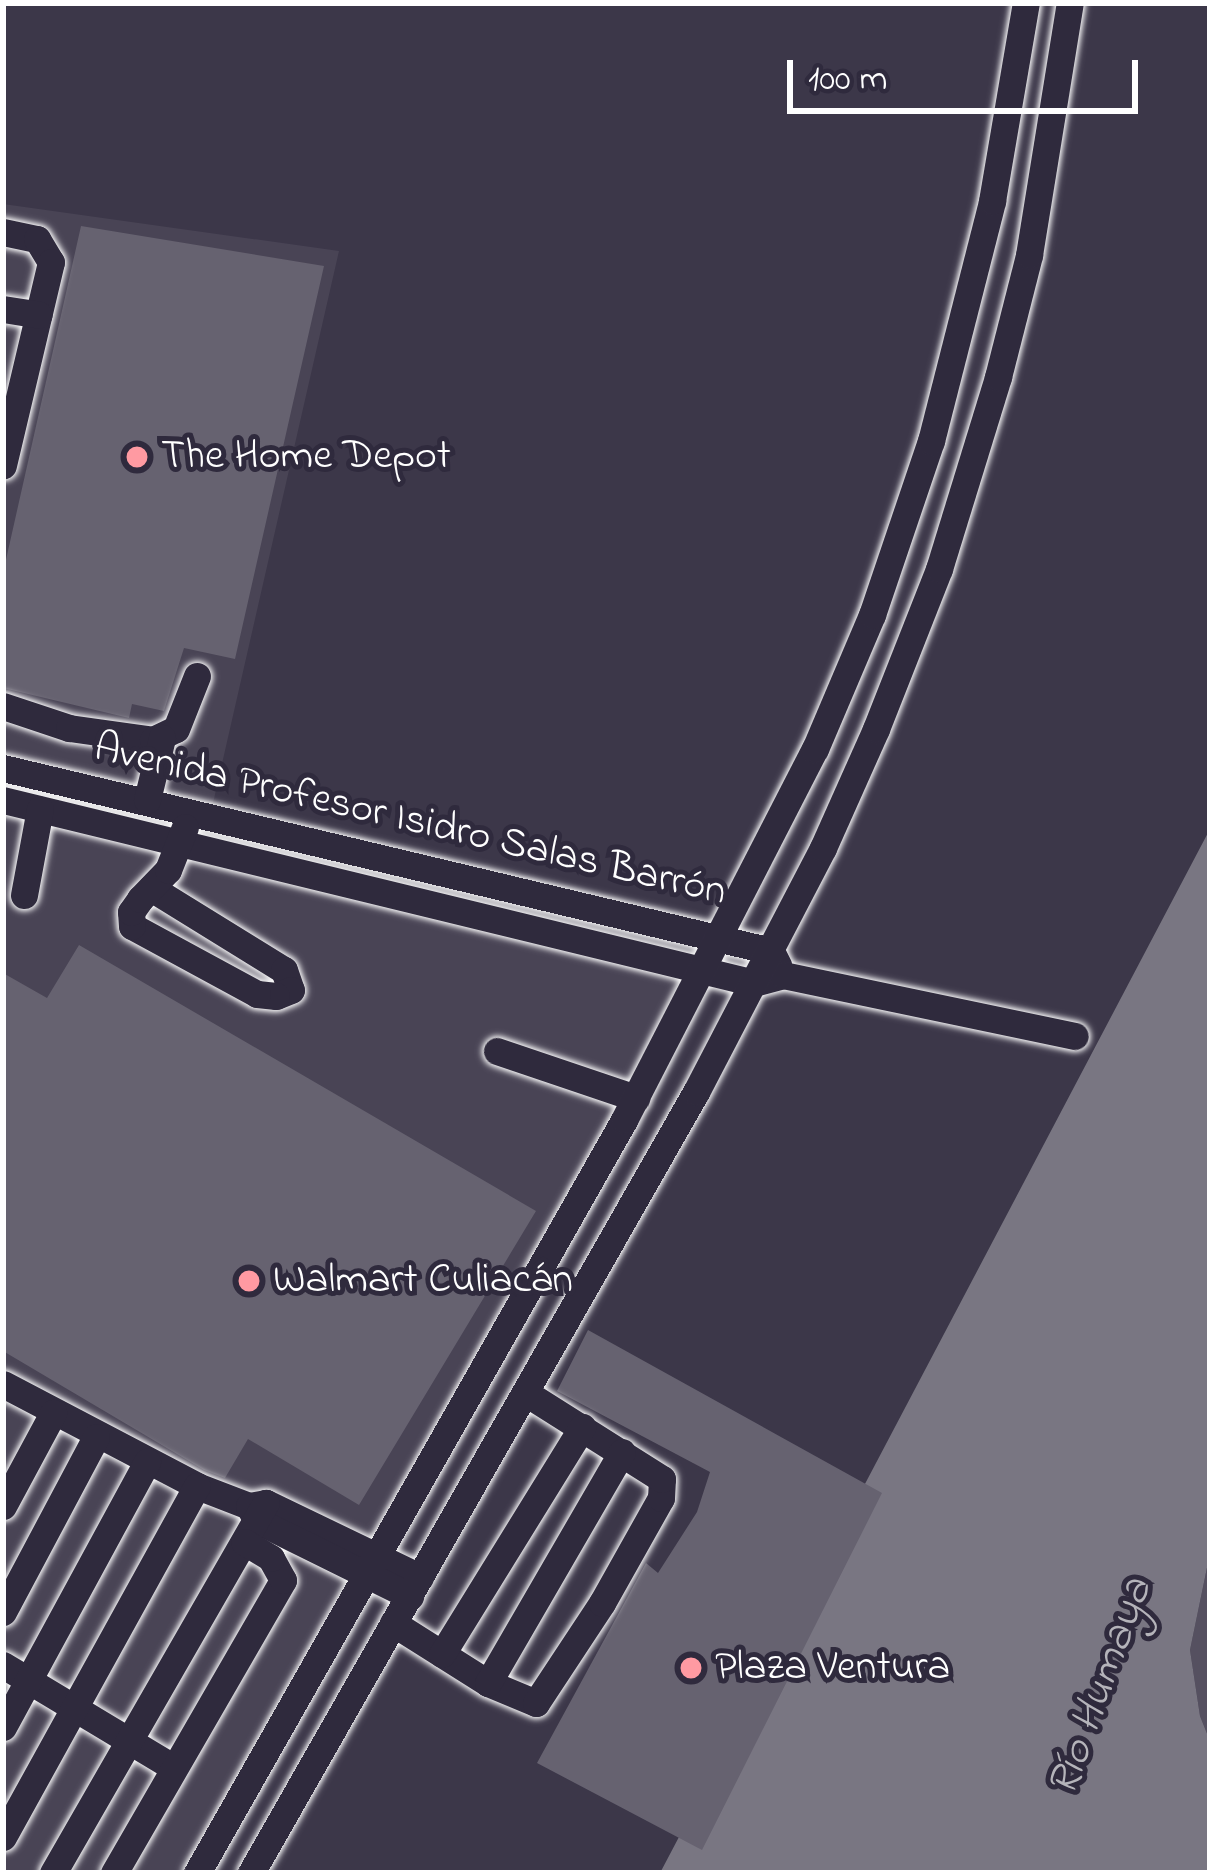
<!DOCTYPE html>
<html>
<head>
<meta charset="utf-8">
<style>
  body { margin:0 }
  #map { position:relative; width:1213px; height:1876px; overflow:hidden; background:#3c3749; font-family:"Indie Flower",sans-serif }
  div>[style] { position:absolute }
  .built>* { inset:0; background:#494455 }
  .green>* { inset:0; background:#555060 }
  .water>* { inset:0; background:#797682 }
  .building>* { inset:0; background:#666270 }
  .roads { filter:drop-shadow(0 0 3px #fff) drop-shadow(0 0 3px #fff) }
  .minor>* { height:27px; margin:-13.5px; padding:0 13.5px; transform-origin:13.5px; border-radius:13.5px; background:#2f2a3d }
  .dots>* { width:33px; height:33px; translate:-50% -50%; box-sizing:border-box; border:6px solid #2f2a3d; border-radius:50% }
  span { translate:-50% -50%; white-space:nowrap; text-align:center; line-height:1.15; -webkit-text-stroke:10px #2f2a3d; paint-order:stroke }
  .poi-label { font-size:42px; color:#fff }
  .left { translate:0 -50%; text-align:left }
  .street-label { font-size:42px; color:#fff }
  .water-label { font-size:45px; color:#b5b4ba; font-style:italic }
  .frame { position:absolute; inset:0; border:6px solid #fff; pointer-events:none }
  .scale { position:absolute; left:787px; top:60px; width:351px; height:54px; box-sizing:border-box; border:6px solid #fff; border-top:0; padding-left:15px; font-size:36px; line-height:42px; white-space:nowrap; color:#fff; -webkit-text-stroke:9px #2f2a3d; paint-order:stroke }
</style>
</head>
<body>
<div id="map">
  <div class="built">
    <i style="clip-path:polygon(3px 204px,339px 251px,203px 847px,701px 970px,186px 1873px,3px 1873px)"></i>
  </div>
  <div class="green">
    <i style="clip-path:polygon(1210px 1553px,1210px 1741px,1200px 1716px,1190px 1650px)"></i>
  </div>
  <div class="water">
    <i style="clip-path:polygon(1210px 829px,1210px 1553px,1190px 1650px,1200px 1716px,1210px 1741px,1210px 1873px,660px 1873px)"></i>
  </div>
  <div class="building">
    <i style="clip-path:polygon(81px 226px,324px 266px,235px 659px,184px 648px,164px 711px,132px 704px,129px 718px,3px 688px,3px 573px)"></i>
    <i style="clip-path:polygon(79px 945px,536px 1211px,359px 1505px,248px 1439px,225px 1478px,204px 1470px,3px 1351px,3px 973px,47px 998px)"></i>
    <i style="clip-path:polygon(588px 1330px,882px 1493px,702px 1850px,537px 1763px,646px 1563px,658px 1573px,697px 1512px,710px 1472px,557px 1391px)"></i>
  </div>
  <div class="roads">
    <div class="minor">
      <i style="left:3px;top:232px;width:35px;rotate:12deg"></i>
      <i style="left:37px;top:239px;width:27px;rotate:59deg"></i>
      <i style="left:51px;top:262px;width:209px;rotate:103.3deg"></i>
      <i style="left:3px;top:309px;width:36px;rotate:9deg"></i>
      <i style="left:3px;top:706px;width:70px;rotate:18.4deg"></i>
      <i style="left:69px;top:728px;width:85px;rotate:8.1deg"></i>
      <i style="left:153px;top:740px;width:25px;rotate:-26deg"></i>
      <i style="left:176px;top:729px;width:57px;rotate:-68.4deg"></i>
      <i style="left:3px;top:768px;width:790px;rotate:13.4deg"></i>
      <i style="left:771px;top:951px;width:16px;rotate:63deg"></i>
      <i style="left:3px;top:800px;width:773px;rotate:13.69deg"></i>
      <i style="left:754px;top:983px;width:30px;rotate:-15deg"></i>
      <i style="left:783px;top:975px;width:298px;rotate:11.8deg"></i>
      <i style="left:147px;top:800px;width:64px;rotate:-76.4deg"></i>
      <i style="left:151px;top:888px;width:156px;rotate:31.7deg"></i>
      <i style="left:284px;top:970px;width:21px;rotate:71deg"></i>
      <i style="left:291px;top:990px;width:16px;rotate:158deg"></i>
      <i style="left:276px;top:996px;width:19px;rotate:-174deg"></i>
      <i style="left:257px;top:994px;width:142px;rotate:-151.5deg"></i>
      <i style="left:132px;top:926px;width:14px;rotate:-94deg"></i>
      <i style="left:131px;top:912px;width:16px;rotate:-55deg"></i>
      <i style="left:140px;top:899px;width:40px;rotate:-46deg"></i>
      <i style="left:168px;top:870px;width:46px;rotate:-68.4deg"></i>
      <i style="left:24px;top:895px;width:87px;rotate:-79.5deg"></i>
      <i style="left:497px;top:1051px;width:147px;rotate:18.7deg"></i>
      <i style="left:3px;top:1384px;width:219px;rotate:27.7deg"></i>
      <i style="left:197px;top:1486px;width:56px;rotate:21deg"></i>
      <i style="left:249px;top:1506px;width:17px;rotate:-10deg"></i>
      <i style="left:266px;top:1503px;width:171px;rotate:25.7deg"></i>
      <i style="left:3px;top:1506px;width:106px;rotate:-61.7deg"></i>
      <i style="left:249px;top:1506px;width:16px;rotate:63deg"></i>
      <i style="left:256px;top:1520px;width:172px;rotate:26.3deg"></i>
      <i style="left:3px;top:1612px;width:198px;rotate:-62deg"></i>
      <i style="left:393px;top:1623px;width:112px;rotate:32.3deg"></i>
      <i style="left:488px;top:1683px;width:52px;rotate:22.6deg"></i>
      <i style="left:536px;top:1703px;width:120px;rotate:-56.6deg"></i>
      <i style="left:602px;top:1603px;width:120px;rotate:-60.7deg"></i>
      <i style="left:661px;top:1498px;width:19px;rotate:-87deg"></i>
      <i style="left:662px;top:1479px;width:161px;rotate:-147.7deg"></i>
      <i style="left:442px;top:1654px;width:267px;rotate:-58.3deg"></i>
      <i style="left:3px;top:1665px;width:198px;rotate:31deg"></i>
      <i style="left:488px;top:1683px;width:267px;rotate:-59.9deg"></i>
      <i style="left:3px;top:1727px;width:302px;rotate:-61.5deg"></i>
      <i style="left:3px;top:1837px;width:401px;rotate:-61.1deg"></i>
      <i style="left:53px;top:1873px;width:427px;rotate:-60.1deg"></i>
      <i style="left:114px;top:1873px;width:338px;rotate:-60deg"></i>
      <i style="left:283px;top:1580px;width:25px;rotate:-119deg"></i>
      <i style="left:271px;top:1558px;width:31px;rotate:-149deg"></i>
      <i style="left:197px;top:1873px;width:866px;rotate:-60.44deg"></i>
      <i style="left:624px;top:1120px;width:417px;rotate:-62.8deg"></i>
      <i style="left:815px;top:749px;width:146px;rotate:-67deg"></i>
      <i style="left:872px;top:615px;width:184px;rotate:-71.3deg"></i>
      <i style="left:931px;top:441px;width:248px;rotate:-75.7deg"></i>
      <i style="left:992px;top:201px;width:201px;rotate:-80.3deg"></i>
      <i style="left:251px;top:1873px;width:899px;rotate:-60.33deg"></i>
      <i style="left:696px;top:1092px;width:275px;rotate:-62.5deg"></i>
      <i style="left:823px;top:848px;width:130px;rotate:-66deg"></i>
      <i style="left:876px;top:729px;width:172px;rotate:-68.5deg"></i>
      <i style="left:939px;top:569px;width:201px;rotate:-72.9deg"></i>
      <i style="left:998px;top:377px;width:126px;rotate:-75.7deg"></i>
      <i style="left:1029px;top:255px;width:255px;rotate:-80.8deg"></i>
    </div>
  </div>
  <div class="dots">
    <i style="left:137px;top:457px;background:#ff9aa2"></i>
    <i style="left:249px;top:1281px;background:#ff9aa2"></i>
    <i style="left:691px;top:1668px;background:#ff9aa2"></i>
  </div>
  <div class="poi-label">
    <span class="left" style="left:161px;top:457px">The Home Depot</span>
    <span class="left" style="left:273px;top:1281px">Walmart Culiacán</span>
    <span class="left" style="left:715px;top:1668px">Plaza Ventura</span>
  </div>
  <div class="street-label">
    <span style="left:410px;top:821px;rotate:13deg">Avenida Profesor Isidro Salas Barrón</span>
  </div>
  <div class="water-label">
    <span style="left:1102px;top:1688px;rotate:-70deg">Río Humaya</span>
  </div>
  <div class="frame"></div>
  <div class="scale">100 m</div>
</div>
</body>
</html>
